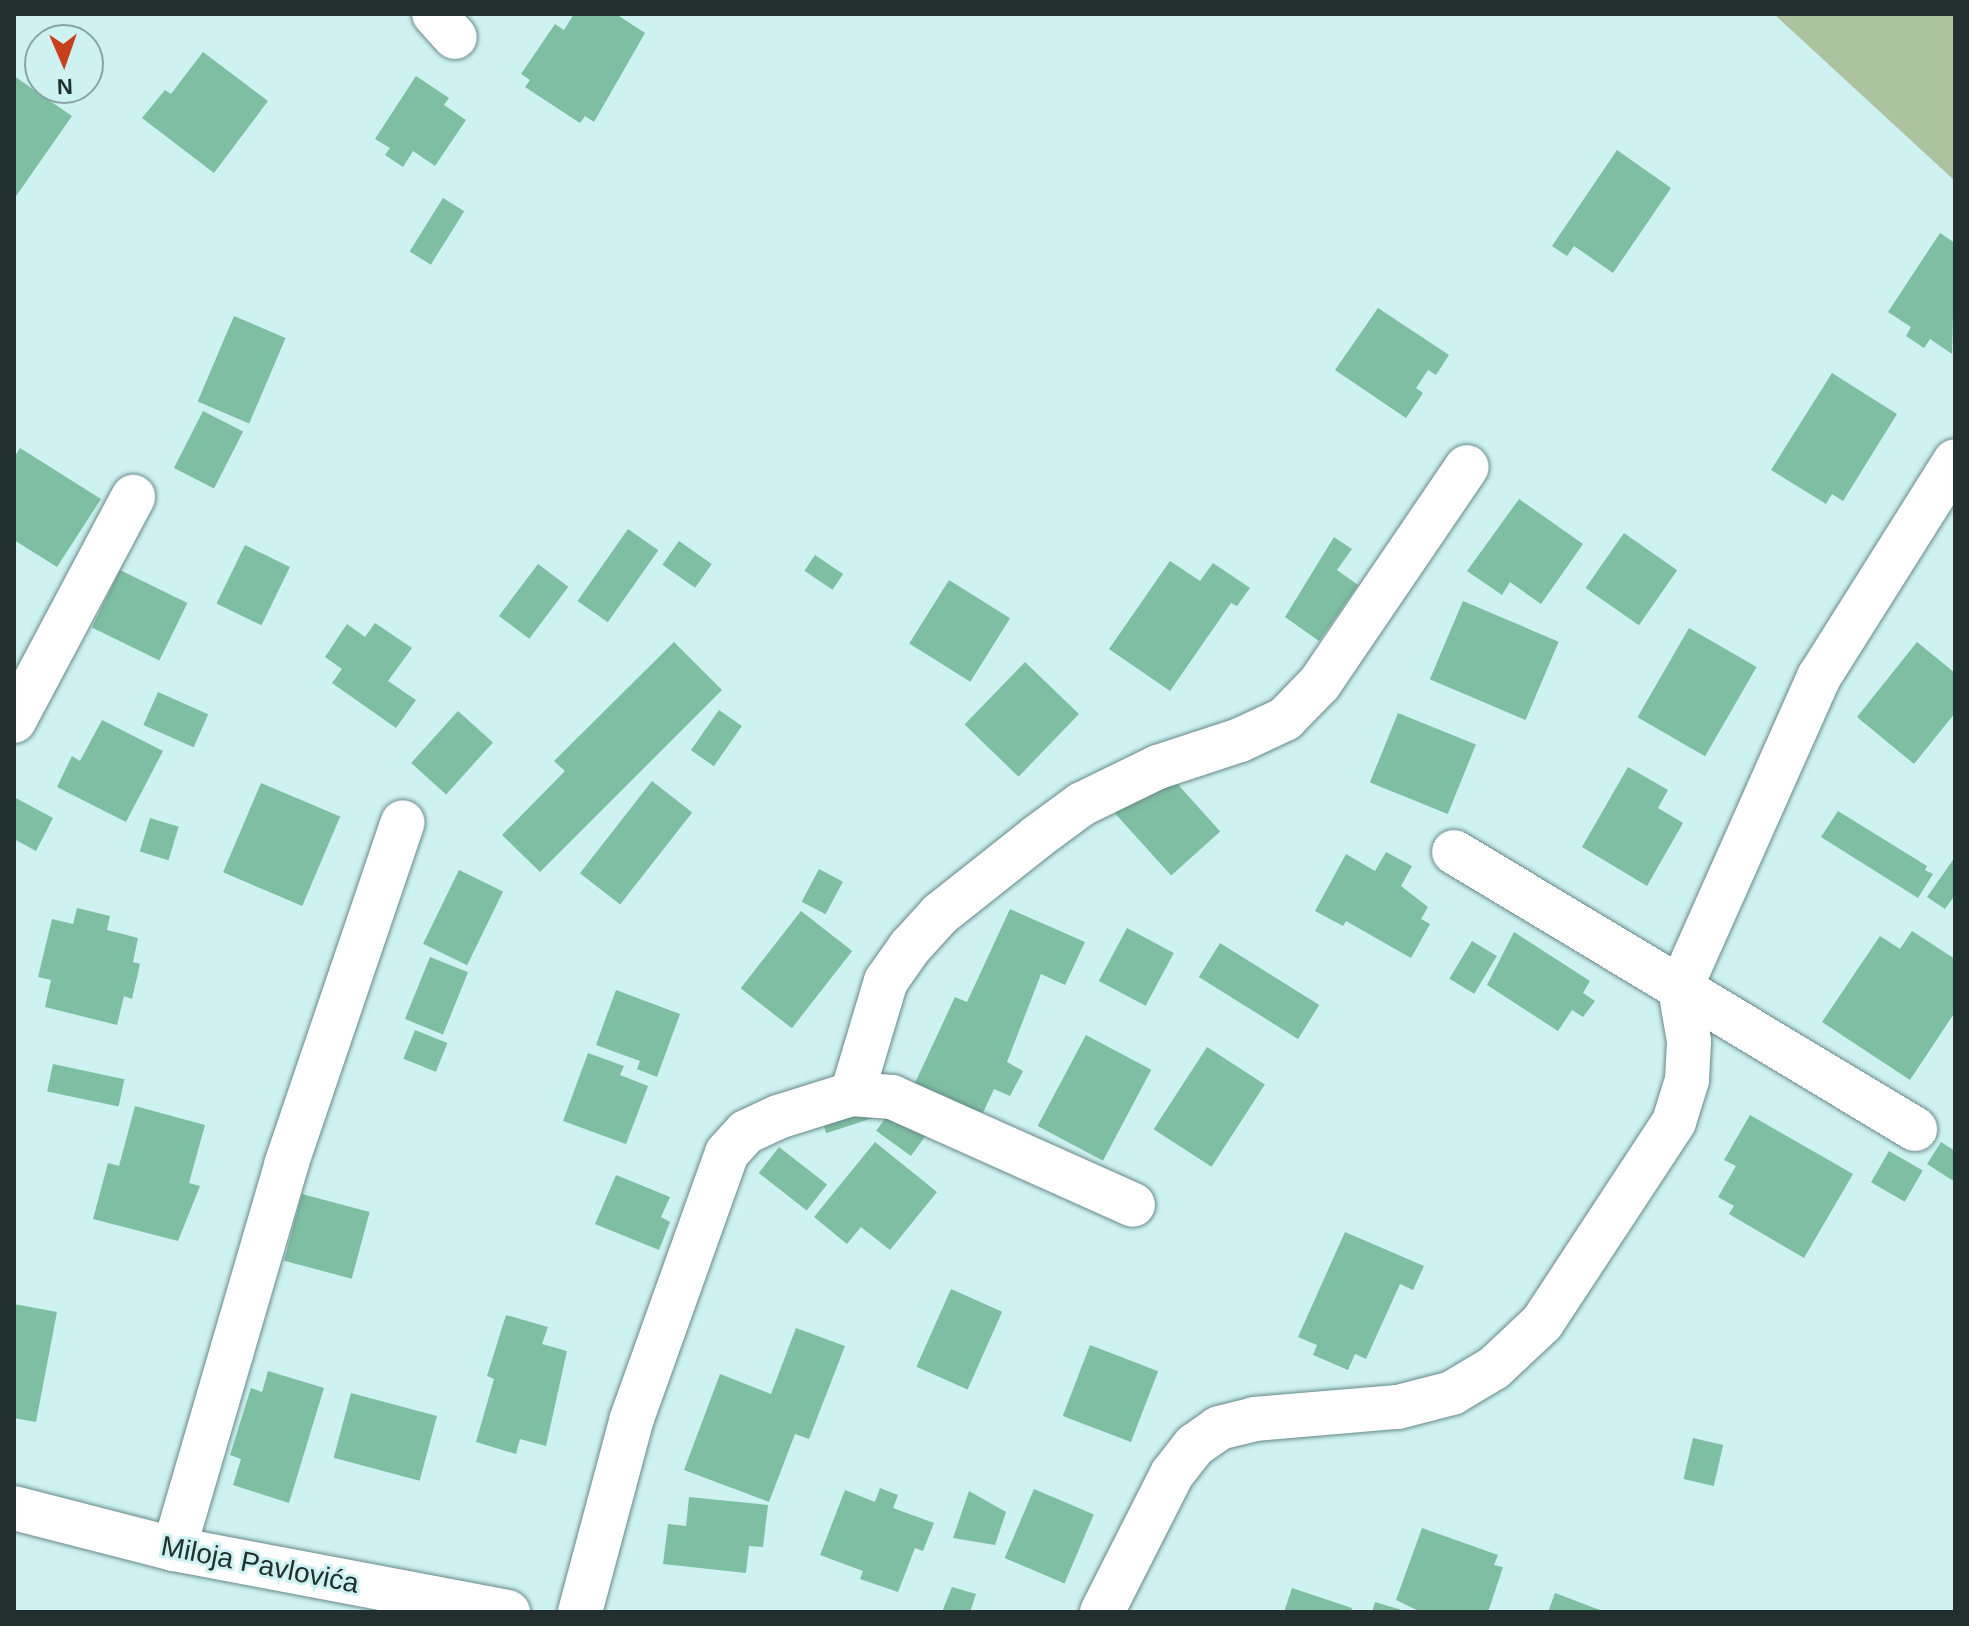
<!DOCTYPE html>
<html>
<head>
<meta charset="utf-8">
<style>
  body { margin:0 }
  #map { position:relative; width:1969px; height:1626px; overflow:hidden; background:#cef2f2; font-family:Helvetica,sans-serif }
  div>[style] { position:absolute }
  .green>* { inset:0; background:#adc29f }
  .building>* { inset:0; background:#7ebea2; transform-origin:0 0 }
  .roads { filter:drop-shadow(0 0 2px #678888) drop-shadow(0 0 2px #678888) }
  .minor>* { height:44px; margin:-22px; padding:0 22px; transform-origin:22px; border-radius:22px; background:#fff }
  span { translate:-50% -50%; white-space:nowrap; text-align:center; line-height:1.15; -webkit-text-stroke:6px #cef2f2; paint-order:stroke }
  .street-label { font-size:28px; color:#212f2f }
  .frame { position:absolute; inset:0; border:16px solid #212f2f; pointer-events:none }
  .north { position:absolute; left:24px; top:24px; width:80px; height:80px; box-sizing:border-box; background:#cef2f2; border:2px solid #89a4a4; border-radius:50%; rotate:178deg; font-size:22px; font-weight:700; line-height:32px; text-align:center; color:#212f2f }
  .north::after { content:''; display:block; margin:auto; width:28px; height:36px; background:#c83f1c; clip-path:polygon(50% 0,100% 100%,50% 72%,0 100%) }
</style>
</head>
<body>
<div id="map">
  <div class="green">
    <i style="clip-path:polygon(1774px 14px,1955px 14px,1955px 181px)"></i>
  </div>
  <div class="building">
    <i style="clip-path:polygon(574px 14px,616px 14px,645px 33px,594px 122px,585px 116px,580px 123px,525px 87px,530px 80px,521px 74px,555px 24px,564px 30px)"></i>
    <i style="clip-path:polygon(203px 52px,268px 101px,214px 173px,142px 118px,165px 90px,171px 94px)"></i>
    <i style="clip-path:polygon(14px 76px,72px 116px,14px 199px)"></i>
    <i style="clip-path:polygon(416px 76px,449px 98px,444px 105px,466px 120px,435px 166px,413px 151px,403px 167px,385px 155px,390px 148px,375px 139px)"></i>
    <i style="clip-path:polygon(1617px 150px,1671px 188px,1613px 273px,1574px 246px,1567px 256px,1552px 246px)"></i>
    <i style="left:443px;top:198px;width:25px;height:63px;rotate:32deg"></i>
    <i style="clip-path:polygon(1940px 233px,1955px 243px,1952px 354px,1930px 339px,1924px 348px,1906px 336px,1911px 327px,1888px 312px)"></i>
    <i style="clip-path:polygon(1378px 308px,1449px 355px,1436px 375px,1428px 370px,1416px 388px,1423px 393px,1406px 418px,1335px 370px)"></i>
    <i style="left:234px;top:316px;width:56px;height:93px;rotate:23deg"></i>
    <i style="clip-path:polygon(1832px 373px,1897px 414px,1843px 501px,1832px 494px,1826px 504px,1771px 470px)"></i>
    <i style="left:203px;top:411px;width:45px;height:64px;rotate:27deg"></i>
    <i style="clip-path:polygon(20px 448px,101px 499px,57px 567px,14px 540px,14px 458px)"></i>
    <i style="clip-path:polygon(1519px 499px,1583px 544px,1541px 604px,1510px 582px,1502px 595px,1467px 571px)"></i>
    <i style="left:628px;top:529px;width:37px;height:88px;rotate:35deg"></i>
    <i style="left:1624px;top:533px;width:65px;height:67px;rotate:35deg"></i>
    <i style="clip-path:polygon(1334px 537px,1352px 549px,1337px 570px,1358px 585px,1319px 641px,1285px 617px)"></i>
    <i style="left:679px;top:541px;width:40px;height:29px;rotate:35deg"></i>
    <i style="left:245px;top:545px;width:50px;height:65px;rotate:26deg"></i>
    <i style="left:815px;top:555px;width:34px;height:19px;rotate:34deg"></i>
    <i style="clip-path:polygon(1170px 561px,1200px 581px,1213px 563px,1250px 588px,1237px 606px,1231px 603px,1170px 691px,1109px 649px)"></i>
    <i style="left:538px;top:564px;width:38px;height:65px;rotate:37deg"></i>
    <i style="left:120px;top:570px;width:75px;height:64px;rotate:26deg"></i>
    <i style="left:949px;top:580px;width:72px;height:75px;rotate:32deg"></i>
    <i style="left:1463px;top:601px;width:104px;height:85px;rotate:23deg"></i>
    <i style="clip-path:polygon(375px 623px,412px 648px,388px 681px,416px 700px,396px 728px,332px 683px,342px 669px,325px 657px,347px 624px,365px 637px)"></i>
    <i style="left:1689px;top:628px;width:78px;height:103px;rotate:30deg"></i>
    <i style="clip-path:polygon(674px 642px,722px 690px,540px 872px,502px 835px,565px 771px,554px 761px)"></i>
    <i style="clip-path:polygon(1917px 642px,1955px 673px,1955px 713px,1914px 764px,1857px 717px)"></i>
    <i style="left:1025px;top:662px;width:75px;height:87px;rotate:44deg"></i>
    <i style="left:158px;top:692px;width:55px;height:36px;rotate:24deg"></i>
    <i style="left:719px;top:710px;width:28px;height:49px;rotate:35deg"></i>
    <i style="left:458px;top:711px;width:47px;height:70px;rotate:42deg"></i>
    <i style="left:1398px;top:713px;width:84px;height:75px;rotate:22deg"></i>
    <i style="clip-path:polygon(102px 720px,163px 751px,126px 822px,57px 787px,72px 756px,80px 761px)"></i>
    <i style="clip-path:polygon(1628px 767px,1668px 790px,1658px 808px,1683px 823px,1647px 886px,1582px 847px)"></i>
    <i style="left:1164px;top:769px;width:84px;height:66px;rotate:48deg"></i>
    <i style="left:652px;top:781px;width:51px;height:117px;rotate:38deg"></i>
    <i style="left:261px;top:783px;width:86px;height:97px;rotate:23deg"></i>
    <i style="clip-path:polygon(14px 797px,53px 818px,36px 851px,14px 839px)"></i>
    <i style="clip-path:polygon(1838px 811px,1927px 866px,1925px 870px,1933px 874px,1918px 898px,1821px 837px)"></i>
    <i style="left:150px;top:818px;width:30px;height:35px;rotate:17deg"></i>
    <i style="clip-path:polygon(1386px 852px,1412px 866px,1401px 886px,1428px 907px,1421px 919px,1430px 924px,1411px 958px,1346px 921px,1343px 926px,1315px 911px,1346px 854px,1375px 871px)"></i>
    <i style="clip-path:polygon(1955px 857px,1955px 895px,1945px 909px,1927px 897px)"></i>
    <i style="left:819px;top:869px;width:27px;height:37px;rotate:28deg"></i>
    <i style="left:459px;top:870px;width:49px;height:82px;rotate:26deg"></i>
    <i style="clip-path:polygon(77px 908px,110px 916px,107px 930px,138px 938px,133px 962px,140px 964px,132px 999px,124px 996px,117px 1025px,45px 1007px,51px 980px,38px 977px,52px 919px,73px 924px)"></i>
    <i style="clip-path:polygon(1010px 909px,1085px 942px,1065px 985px,1041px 974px,1007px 1062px,1023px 1071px,1010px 1096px,994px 1089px,982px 1115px,914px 1085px,955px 997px,967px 1002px)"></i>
    <i style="left:801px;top:911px;width:65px;height:98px;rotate:38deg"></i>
    <i style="left:1127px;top:928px;width:53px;height:60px;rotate:28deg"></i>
    <i style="clip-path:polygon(1912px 931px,1955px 959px,1955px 1012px,1910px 1080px,1822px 1022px,1880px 936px,1900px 949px)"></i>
    <i style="clip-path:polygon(1514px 932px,1590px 981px,1583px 993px,1595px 1001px,1583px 1017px,1572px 1010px,1558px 1031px,1487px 985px)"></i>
    <i style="left:1472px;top:941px;width:29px;height:44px;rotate:31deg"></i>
    <i style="left:1220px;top:943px;width:117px;height:40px;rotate:32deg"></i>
    <i style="left:430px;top:957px;width:41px;height:67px;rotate:22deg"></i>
    <i style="clip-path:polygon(616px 990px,680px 1014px,657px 1077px,637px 1069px,640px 1061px,596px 1045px)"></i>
    <i style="left:415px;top:1030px;width:35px;height:31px;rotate:22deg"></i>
    <i style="left:1086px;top:1035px;width:74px;height:103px;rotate:28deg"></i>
    <i style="left:1207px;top:1047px;width:69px;height:98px;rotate:33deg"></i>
    <i style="clip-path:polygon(588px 1053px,624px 1066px,620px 1075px,648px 1086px,626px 1144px,563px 1121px)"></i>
    <i style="left:53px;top:1064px;width:73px;height:28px;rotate:12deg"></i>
    <i style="left:867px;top:1100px;width:19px;height:49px;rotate:72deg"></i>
    <i style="clip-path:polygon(135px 1106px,205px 1125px,189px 1183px,200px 1186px,178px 1241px,93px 1219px,108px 1163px,119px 1166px)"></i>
    <i style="left:892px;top:1109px;width:43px;height:27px;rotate:36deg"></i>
    <i style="clip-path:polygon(1750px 1115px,1853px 1174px,1804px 1258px,1729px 1214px,1734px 1206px,1718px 1197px,1736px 1166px,1724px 1160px)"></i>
    <i style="clip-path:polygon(875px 1142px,937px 1192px,890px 1250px,861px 1227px,847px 1244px,814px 1217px)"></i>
    <i style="clip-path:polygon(1941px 1142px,1955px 1151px,1955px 1182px,1927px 1164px)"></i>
    <i style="left:779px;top:1147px;width:61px;height:33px;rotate:38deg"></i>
    <i style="left:1889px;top:1151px;width:39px;height:36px;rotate:30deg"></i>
    <i style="clip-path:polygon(616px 1175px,670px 1197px,661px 1217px,670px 1222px,659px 1250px,595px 1224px)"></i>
    <i style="left:302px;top:1194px;width:70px;height:69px;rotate:15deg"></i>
    <i style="clip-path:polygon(1345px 1232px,1424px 1266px,1413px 1290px,1400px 1284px,1366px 1359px,1355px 1354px,1348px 1370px,1313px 1355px,1317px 1345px,1298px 1337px)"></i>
    <i style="left:951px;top:1289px;width:56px;height:85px;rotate:24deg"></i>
    <i style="clip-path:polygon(14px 1304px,57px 1312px,36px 1422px,14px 1418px)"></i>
    <i style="clip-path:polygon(506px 1315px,548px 1327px,542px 1344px,567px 1351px,546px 1446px,520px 1439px,516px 1454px,476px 1442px,494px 1379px,487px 1376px)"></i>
    <i style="clip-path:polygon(796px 1328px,845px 1346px,809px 1439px,795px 1434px,769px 1502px,684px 1470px,720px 1374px,771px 1394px)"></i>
    <i style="left:1090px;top:1345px;width:73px;height:76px;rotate:21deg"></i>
    <i style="clip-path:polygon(268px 1371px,324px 1388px,289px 1503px,233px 1485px,241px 1459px,230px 1455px,251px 1388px,262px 1392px)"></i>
    <i style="left:351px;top:1393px;width:89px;height:67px;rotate:15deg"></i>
    <i style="left:1693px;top:1438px;width:31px;height:42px;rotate:13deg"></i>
    <i style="clip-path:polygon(880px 1488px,898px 1495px,893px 1508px,934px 1523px,923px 1551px,915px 1548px,898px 1592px,860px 1579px,863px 1571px,820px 1555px,845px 1490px,875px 1502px)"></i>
    <i style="left:1034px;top:1489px;width:65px;height:75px;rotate:23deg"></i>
    <i style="clip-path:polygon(969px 1491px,1006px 1512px,995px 1545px,953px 1538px)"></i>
    <i style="clip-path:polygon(689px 1497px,768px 1505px,763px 1547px,749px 1546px,746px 1573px,663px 1564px,668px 1524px,686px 1526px)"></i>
    <i style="clip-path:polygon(1422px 1528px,1498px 1555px,1494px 1565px,1503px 1567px,1488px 1612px,1421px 1612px,1396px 1600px)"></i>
    <i style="clip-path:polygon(952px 1587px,976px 1594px,970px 1612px,942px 1612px)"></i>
    <i style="clip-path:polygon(1292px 1588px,1352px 1608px,1351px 1612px,1284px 1612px)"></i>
    <i style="clip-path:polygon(1555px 1593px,1605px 1612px,1548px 1612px)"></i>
    <i style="clip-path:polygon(1375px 1602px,1405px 1611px,1405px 1612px,1372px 1612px)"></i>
  </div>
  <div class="roads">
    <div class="minor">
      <i style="left:434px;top:14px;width:31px;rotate:48deg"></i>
      <i style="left:14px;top:721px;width:254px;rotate:-62deg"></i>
      <i style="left:1454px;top:852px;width:538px;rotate:31deg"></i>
      <i style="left:852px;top:1094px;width:40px;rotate:4.3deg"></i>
      <i style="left:892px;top:1097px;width:264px;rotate:24.1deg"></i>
      <i style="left:14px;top:1508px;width:165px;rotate:14.4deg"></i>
      <i style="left:174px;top:1549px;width:340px;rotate:10.7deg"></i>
      <i style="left:174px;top:1549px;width:400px;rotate:-73.7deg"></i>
      <i style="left:286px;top:1165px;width:362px;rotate:-71.2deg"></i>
      <i style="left:580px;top:1612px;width:198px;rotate:-75deg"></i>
      <i style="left:631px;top:1421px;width:285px;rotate:-70.3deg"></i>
      <i style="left:727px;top:1153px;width:28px;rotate:-48deg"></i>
      <i style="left:746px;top:1132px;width:35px;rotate:-25deg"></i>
      <i style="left:778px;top:1117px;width:77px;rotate:-17.3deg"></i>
      <i style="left:852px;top:1094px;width:118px;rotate:-73.3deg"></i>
      <i style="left:886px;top:981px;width:42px;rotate:-54.8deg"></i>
      <i style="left:910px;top:947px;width:45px;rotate:-47.7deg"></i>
      <i style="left:940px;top:914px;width:124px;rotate:-38.4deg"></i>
      <i style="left:1037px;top:837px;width:56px;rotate:-36.3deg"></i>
      <i style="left:1082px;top:804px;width:85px;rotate:-26deg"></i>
      <i style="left:1158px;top:767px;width:86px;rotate:-18.2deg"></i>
      <i style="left:1240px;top:740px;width:50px;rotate:-25deg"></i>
      <i style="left:1285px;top:719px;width:50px;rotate:-45.8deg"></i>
      <i style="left:1320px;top:683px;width:261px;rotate:-55.8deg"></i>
      <i style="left:1102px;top:1612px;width:155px;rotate:-63.1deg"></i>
      <i style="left:1172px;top:1474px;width:37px;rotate:-52deg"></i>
      <i style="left:1195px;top:1445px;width:29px;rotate:-35deg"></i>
      <i style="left:1219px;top:1428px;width:36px;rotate:-14deg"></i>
      <i style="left:1254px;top:1419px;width:144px;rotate:-4.8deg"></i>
      <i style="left:1398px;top:1407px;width:56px;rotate:-14.5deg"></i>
      <i style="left:1452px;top:1393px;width:49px;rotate:-30.8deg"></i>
      <i style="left:1494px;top:1368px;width:66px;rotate:-43.2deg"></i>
      <i style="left:1542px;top:1323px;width:240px;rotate:-56.7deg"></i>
      <i style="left:1674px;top:1122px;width:44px;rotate:-72.8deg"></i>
      <i style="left:1687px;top:1080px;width:39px;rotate:-87deg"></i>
      <i style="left:1689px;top:1041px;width:53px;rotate:-99.8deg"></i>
      <i style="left:1680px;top:989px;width:342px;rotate:-66deg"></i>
      <i style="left:1819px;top:677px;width:255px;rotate:-57.8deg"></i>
    </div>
  </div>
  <div class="street-label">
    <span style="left:260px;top:1565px;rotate:11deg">Miloja Pavlovića</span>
  </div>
  <div class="frame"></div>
  <div class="north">N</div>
</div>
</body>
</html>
